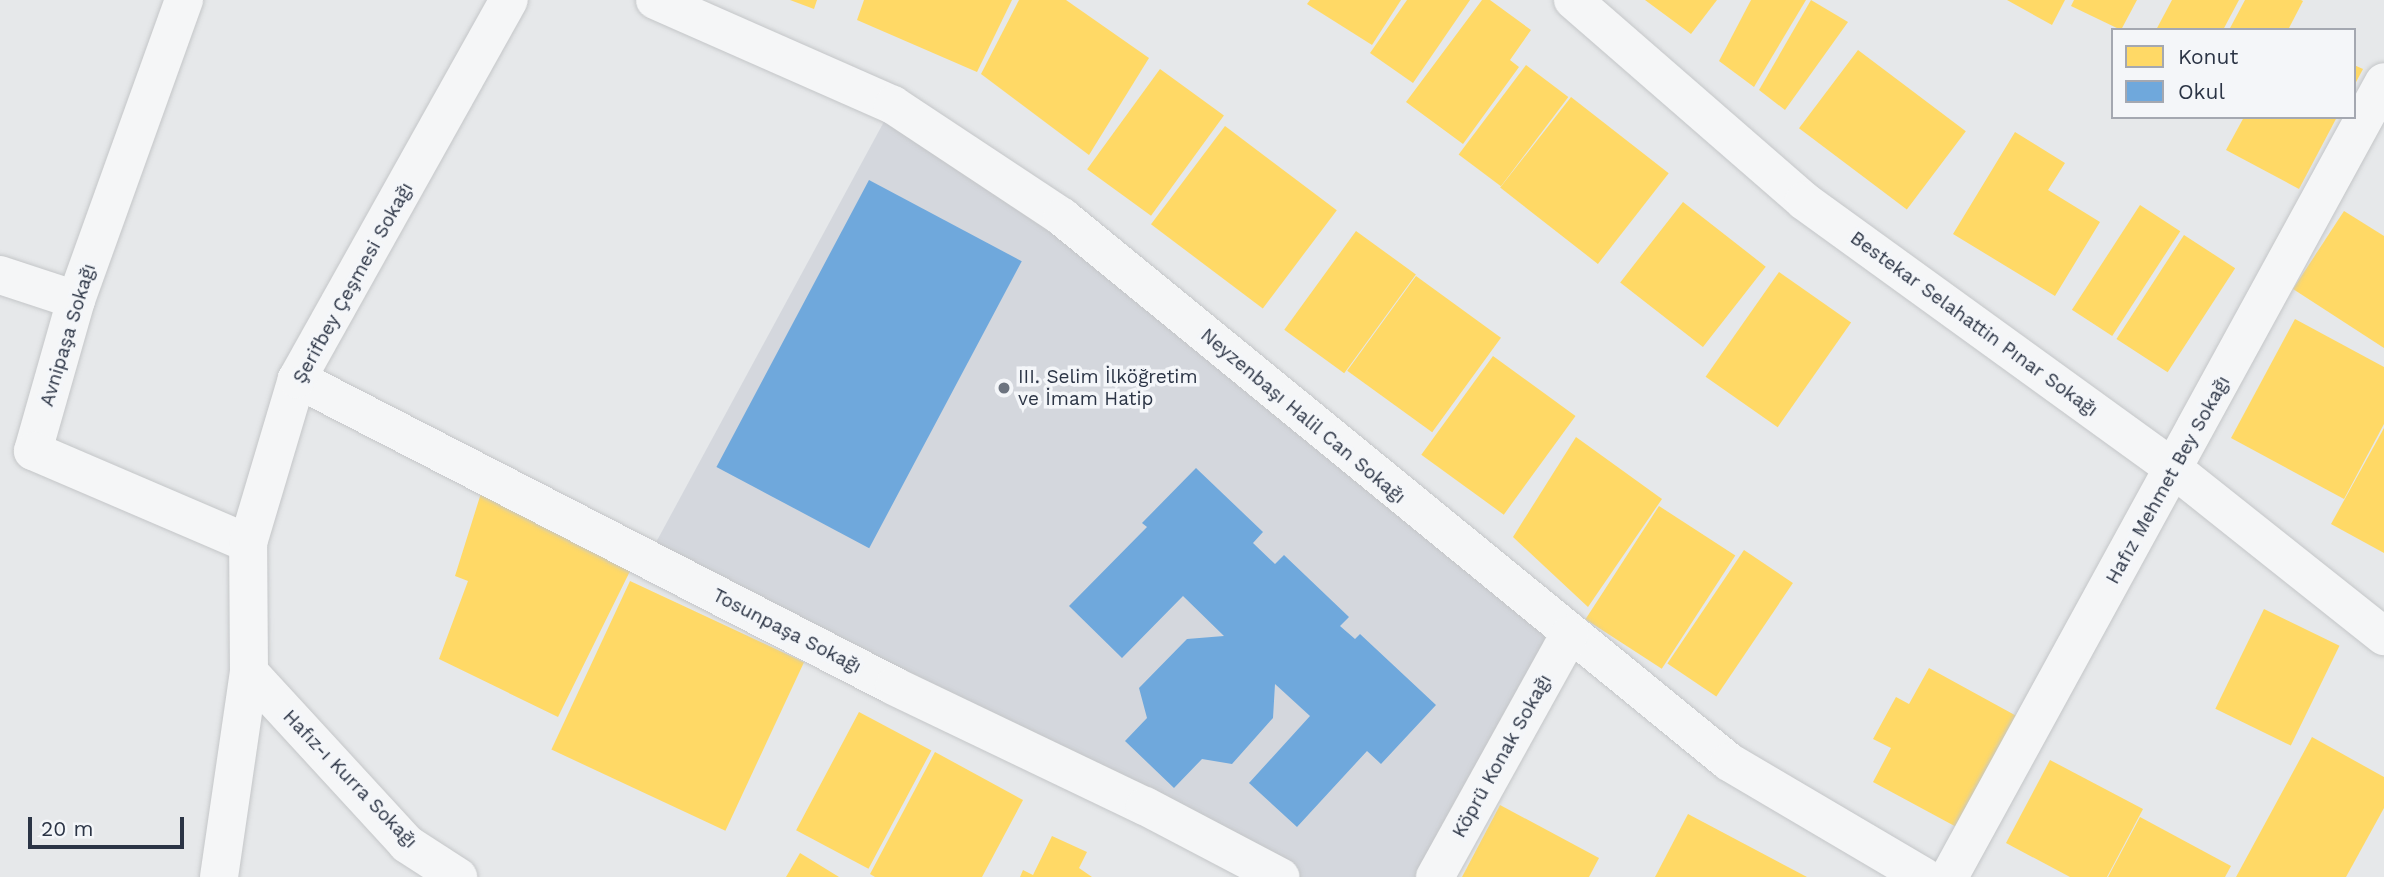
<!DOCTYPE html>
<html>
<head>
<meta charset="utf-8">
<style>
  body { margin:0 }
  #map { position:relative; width:2384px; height:877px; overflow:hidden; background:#e6e8ea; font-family:"Work Sans",sans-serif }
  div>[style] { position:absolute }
  .built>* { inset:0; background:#d4d7dd }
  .homes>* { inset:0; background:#ffd966; transform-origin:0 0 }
  .schools>* { inset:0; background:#6fa8dc; transform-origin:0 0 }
  .roads { filter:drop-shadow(0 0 2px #c4c6c8) drop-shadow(0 0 2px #c4c6c8) }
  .street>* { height:38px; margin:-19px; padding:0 19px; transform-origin:19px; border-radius:19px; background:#f5f6f7 }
  .dots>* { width:19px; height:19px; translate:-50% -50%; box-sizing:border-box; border:4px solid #f4f6f9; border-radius:50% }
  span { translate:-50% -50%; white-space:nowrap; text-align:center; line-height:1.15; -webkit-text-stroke:7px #f4f6f9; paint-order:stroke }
  .street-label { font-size:19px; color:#2b3445 }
  .poi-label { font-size:19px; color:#2b3445 }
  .left { translate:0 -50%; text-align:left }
  .legend { position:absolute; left:2111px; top:28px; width:245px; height:91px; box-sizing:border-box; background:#f4f6f9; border:2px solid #a4a8b1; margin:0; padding:9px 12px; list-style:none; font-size:21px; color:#2b3445 }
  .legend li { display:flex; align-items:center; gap:14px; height:35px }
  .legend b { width:35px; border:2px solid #a4a8b1 }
  .scale { position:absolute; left:28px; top:817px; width:156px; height:32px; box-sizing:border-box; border:4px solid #2b3445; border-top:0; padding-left:9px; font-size:21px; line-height:24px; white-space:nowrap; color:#2b3445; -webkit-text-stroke:5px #f4f6f9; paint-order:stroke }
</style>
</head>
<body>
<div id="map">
  <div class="built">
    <i style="clip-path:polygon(893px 105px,1569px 635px,1435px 877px,1280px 877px,647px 559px)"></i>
  </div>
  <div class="homes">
    <i style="clip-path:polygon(790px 0,817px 0,814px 9px)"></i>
    <i style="clip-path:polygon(864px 0,1012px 0,977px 72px,857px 20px)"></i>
    <i style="clip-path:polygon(1019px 0,1066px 0,1149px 58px,1089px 155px,981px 74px)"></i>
    <i style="clip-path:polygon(1310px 0,1401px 0,1372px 45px,1307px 4px)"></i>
    <i style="clip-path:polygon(1407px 0,1470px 0,1413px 83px,1370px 53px)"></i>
    <i style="clip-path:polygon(1482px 0,1490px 0,1531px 30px,1510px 60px,1519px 67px,1463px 144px,1406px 102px)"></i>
    <i style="clip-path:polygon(1645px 0,1717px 0,1691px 34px)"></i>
    <i style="clip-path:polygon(1751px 0,1806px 0,1754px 87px,1719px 61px)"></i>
    <i style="clip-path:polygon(1811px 0,1848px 22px,1785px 110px,1759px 90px)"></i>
    <i style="clip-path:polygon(2007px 0,2065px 0,2052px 25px)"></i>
    <i style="clip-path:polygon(2074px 0,2137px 0,2121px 30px,2071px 6px)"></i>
    <i style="clip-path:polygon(2172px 0,2239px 0,2223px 30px,2156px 30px)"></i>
    <i style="clip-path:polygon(2245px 0,2301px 0,2303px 1px,2288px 30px,2229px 30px)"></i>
    <i style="left:1858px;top:50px;width:135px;height:98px;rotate:37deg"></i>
    <i style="left:1526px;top:65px;width:53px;height:112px;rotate:37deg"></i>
    <i style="clip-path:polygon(2354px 65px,2363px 69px,2354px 86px)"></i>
    <i style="left:1160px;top:69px;width:79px;height:124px;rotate:36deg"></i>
    <i style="left:1571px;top:97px;width:124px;height:115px;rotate:38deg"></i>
    <i style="clip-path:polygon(2244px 117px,2337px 117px,2299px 189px,2226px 150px)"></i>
    <i style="left:1225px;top:126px;width:140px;height:123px;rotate:37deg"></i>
    <i style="clip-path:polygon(2015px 132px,2065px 163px,2048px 190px,2100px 222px,2055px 296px,1953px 234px)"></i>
    <i style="left:1683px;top:202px;width:105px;height:102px;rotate:38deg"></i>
    <i style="left:2140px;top:205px;width:48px;height:125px;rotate:33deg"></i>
    <i style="clip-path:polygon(2344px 211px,2384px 236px,2384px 348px,2293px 289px)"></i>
    <i style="left:1356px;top:231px;width:74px;height:122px;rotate:36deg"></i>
    <i style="left:2184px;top:235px;width:61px;height:124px;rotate:33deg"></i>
    <i style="left:1779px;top:272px;width:88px;height:128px;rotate:35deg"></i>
    <i style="left:1416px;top:276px;width:105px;height:117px;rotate:36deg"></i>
    <i style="clip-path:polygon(2295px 319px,2384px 367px,2384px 424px,2344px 499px,2231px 438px)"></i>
    <i style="left:1493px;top:356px;width:102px;height:122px;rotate:36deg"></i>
    <i style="clip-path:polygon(2384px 428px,2384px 553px,2331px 524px)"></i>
    <i style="clip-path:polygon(1576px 437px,1662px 499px,1588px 607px,1513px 537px)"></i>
    <i style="clip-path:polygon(482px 490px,635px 561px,558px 717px,439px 659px,468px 581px,455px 576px)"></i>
    <i style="left:1659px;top:506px;width:91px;height:135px;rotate:33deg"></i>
    <i style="left:1744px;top:550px;width:59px;height:137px;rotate:34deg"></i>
    <i style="left:630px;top:581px;width:192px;height:186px;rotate:25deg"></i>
    <i style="left:2264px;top:609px;width:84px;height:111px;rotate:26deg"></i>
    <i style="clip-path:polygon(1929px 668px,2022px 719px,1962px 830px,1873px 782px,1891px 748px,1873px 739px,1896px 697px,1909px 704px)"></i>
    <i style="left:859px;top:712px;width:82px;height:134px;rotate:28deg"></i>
    <i style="clip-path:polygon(2312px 737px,2384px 777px,2384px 808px,2346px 877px,2236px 877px)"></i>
    <i style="clip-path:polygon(935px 752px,1023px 800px,982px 877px,875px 877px,870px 874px)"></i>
    <i style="clip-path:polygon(2050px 760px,2143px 809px,2107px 877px,2070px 877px,2006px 843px)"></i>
    <i style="clip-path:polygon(1500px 805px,1599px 858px,1589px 877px,1462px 877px)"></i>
    <i style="clip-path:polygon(1688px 814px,1807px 877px,1655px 877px)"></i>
    <i style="clip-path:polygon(2140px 817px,2231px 866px,2225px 877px,2108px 877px)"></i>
    <i style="clip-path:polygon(1052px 836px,1087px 852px,1079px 868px,1092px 877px,1020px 877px,1023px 870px,1033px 875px)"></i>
    <i style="clip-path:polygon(800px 853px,839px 877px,786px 877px)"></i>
  </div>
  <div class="schools">
    <i style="left:869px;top:180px;width:173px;height:325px;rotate:28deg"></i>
    <i style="clip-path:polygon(1196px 468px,1263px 532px,1253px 543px,1275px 564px,1284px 555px,1349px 617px,1340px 626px,1355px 639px,1360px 634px,1436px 705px,1381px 764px,1367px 751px,1297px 827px,1249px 783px,1310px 716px,1275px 684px,1273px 718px,1232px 764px,1202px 759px,1174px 788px,1125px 741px,1147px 718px,1139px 688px,1187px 639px,1224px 636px,1183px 596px,1122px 658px,1069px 606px,1147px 527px,1142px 523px)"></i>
  </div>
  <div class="roads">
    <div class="street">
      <i style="left:184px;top:0;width:319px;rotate:109.8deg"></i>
      <i style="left:76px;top:300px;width:157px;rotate:105.9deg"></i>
      <i style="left:33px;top:451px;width:234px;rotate:23.2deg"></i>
      <i style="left:655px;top:0;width:260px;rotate:23.8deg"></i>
      <i style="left:893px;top:105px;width:203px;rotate:33.5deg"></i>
      <i style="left:1062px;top:217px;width:861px;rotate:39.25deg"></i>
      <i style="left:1729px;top:762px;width:226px;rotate:30.5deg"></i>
      <i style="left:1573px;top:0;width:306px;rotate:41deg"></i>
      <i style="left:1804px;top:201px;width:458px;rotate:35.9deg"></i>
      <i style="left:2175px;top:470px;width:267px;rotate:38.5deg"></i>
      <i style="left:0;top:275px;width:80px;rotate:18.2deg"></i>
      <i style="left:297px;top:379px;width:671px;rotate:27.21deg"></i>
      <i style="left:894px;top:686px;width:278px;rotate:25.6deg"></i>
      <i style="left:1145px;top:806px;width:153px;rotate:27.7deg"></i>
      <i style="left:249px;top:672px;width:234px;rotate:47.4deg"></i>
      <i style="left:407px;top:844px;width:61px;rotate:32.9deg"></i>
      <i style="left:219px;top:877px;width:207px;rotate:-81.7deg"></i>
      <i style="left:249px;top:672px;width:129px;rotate:-90.4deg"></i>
      <i style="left:248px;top:543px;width:171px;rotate:-73.4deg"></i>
      <i style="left:297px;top:379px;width:434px;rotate:-60.8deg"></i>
      <i style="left:1435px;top:877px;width:277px;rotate:-61deg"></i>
      <i style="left:1949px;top:877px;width:906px;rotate:-61.31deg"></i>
    </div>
  </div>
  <div class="dots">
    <i style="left:1004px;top:388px;background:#6c737f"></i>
  </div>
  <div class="street-label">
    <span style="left:353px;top:283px;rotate:-61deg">Şerifbey Çeşmesi Sokağı</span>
    <span style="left:1974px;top:324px;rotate:36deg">Bestekar Selahattin Pınar Sokağı</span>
    <span style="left:68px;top:335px;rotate:-73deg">Avnipaşa Sokağı</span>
    <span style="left:1303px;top:416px;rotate:40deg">Neyzenbaşı Halil Can Sokağı</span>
    <span style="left:2168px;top:480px;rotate:-61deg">Hafız Mehmet Bey Sokağı</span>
    <span style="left:787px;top:631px;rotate:27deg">Tosunpaşa Sokağı</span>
    <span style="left:1502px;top:756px;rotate:-61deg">Köprü Konak Sokağı</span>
    <span style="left:350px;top:779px;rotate:46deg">Hafız-ı Kurra Sokağı</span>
  </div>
  <div class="poi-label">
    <span class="left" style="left:1018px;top:388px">III. Selim İlköğretim<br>ve İmam Hatip</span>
  </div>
  <ul class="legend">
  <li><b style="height:19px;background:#ffd966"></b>Konut</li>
  <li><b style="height:19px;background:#6fa8dc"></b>Okul</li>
  </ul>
  <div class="scale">20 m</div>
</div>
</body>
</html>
